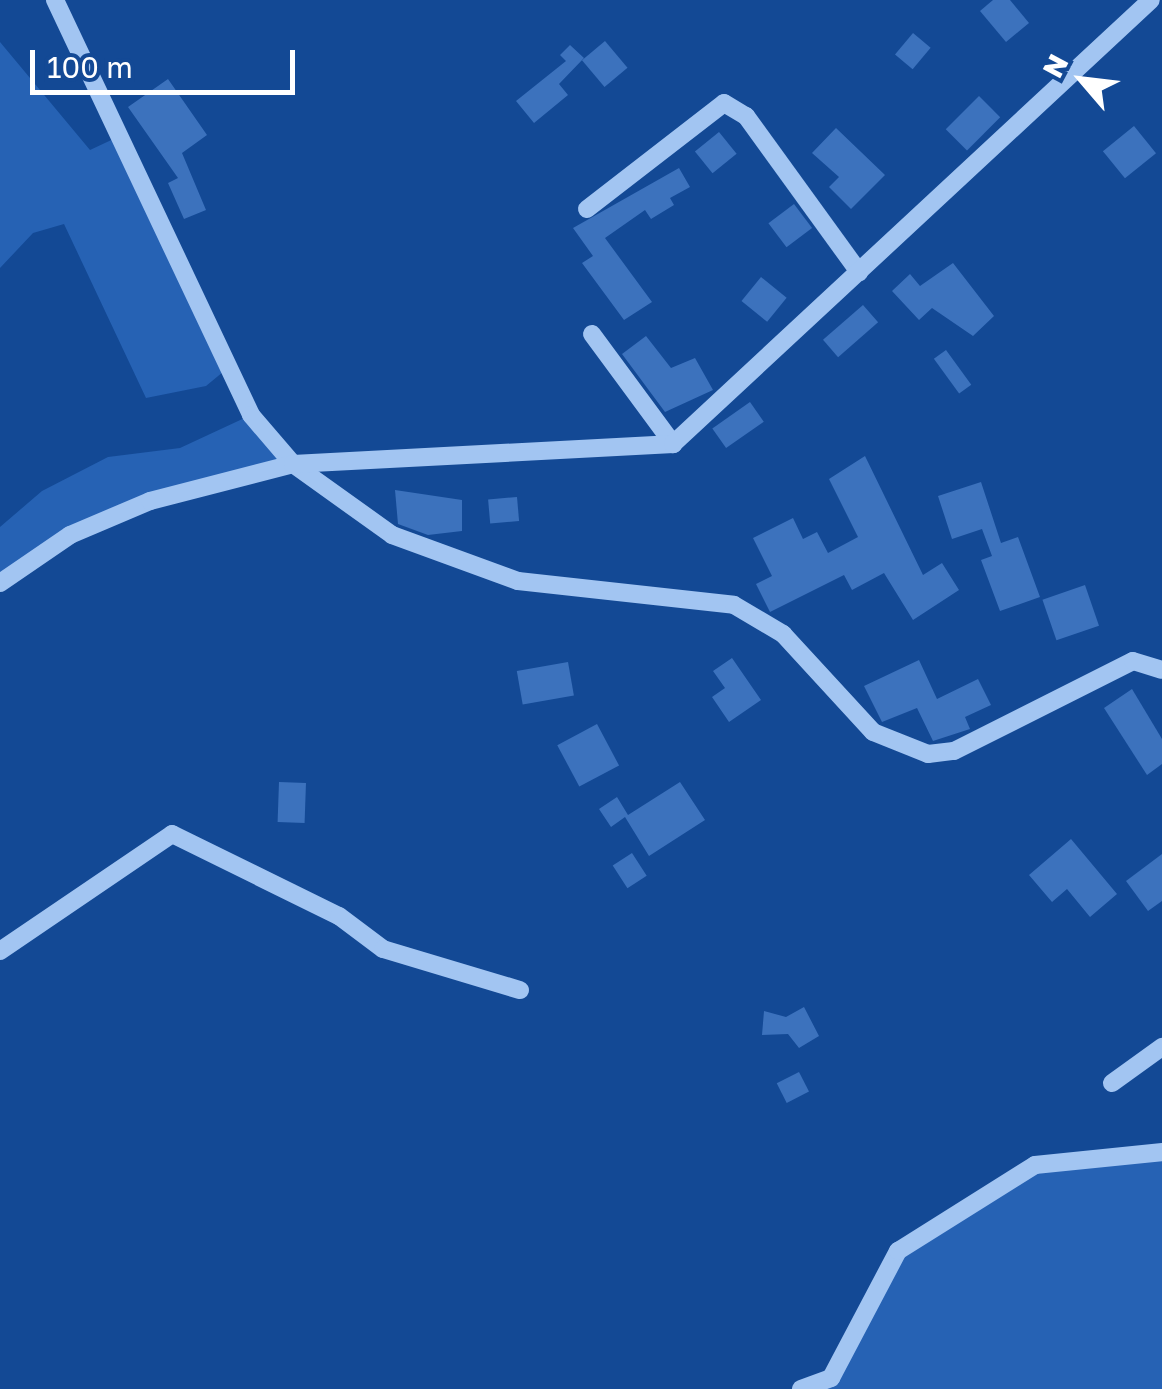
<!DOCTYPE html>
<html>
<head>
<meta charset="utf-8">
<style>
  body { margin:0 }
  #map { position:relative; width:1162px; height:1389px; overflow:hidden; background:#134995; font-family:"Golos Text",sans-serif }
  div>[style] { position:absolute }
  .green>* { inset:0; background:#2662b4 }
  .building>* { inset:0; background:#3c72bd; transform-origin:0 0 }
  .minor>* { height:18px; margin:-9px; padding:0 9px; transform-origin:9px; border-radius:9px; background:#a2c5f2 }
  span { translate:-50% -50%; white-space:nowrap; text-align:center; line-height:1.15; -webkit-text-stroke:9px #134995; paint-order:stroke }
  .north { position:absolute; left:1032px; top:30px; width:100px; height:100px; -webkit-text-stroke:8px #134995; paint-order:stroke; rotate:298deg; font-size:28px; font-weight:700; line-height:40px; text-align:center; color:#fff }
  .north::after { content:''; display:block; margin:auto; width:35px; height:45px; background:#fff; clip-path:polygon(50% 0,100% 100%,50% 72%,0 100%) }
  .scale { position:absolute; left:30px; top:50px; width:265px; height:45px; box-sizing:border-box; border:5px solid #fff; border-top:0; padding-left:12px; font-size:30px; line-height:35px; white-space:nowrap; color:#fff; -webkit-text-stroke:8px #134995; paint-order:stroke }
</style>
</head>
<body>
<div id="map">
  <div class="green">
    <i style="clip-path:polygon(0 42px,90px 150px,122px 135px,229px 367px,206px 386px,146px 398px,64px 224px,33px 233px,0 268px)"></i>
    <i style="clip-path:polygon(251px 415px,293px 464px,150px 501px,0 583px,0 527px,42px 491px,108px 457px,180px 448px)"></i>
    <i style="clip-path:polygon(1162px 1152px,1162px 1389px,801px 1389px,831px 1378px,898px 1251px,1035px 1165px)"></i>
  </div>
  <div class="building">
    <i style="clip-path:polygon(993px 0,1010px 0,1029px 23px,1006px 42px,980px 11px)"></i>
    <i style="left:913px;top:33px;width:23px;height:28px;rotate:40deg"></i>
    <i style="left:605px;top:41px;width:35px;height:30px;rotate:50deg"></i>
    <i style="clip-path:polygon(570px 45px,584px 58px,559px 84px,568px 95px,534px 123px,516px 101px,566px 61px,560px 55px)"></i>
    <i style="clip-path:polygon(168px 79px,207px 135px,182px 153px,206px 210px,184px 219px,168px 183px,178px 178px,128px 107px)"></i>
    <i style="left:979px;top:96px;width:30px;height:47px;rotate:45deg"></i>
    <i style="left:1134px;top:126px;width:35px;height:40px;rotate:51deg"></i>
    <i style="clip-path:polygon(836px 128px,885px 175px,851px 209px,829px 187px,839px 177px,812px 153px)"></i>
    <i style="left:719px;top:132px;width:28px;height:31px;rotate:51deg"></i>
    <i style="clip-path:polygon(679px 168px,690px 187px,670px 198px,674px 205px,651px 219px,645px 210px,605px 238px,652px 302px,624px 320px,582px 263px,593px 256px,573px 228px)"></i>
    <i style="left:794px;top:204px;width:30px;height:32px;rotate:53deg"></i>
    <i style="clip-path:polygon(953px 263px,994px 316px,973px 336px,932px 308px,919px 320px,892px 291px,910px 274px,920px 286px)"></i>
    <i style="left:761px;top:277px;width:33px;height:31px;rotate:39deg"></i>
    <i style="left:863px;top:305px;width:23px;height:53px;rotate:49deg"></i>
    <i style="clip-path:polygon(646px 336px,671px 368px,695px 358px,713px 390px,665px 412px,622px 354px)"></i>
    <i style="left:946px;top:350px;width:43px;height:15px;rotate:54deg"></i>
    <i style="left:750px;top:402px;width:24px;height:46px;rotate:55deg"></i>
    <i style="clip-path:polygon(865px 456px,923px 575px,942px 563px,959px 590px,913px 620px,884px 573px,852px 590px,844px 575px,770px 612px,756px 584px,772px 576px,753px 538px,793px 518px,803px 539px,817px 532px,828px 553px,858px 537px,829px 479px)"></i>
    <i style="clip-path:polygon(981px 482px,1001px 543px,1018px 537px,1040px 597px,1000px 611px,981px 560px,992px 556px,982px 529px,952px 539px,938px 496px)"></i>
    <i style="clip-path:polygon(395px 490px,462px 500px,462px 531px,428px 535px,398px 524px)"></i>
    <i style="left:517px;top:497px;width:24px;height:29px;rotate:85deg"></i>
    <i style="left:1085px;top:585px;width:43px;height:45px;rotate:71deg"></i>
    <i style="clip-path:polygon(732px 658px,761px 700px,729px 722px,712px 697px,725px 688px,713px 671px)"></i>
    <i style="clip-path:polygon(919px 660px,937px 699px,978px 679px,991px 705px,965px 717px,970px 729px,933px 741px,917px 708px,882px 722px,864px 686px)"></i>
    <i style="left:568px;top:662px;width:34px;height:52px;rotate:80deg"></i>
    <i style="clip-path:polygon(1132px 689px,1162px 739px,1162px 764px,1147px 775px,1104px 708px)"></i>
    <i style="left:597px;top:724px;width:47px;height:45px;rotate:62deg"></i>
    <i style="left:279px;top:782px;width:27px;height:40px;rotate:2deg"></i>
    <i style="clip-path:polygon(680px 782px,705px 820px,649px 856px,625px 817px,611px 827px,599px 809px,617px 797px,628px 815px)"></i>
    <i style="clip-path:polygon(1071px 839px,1117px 894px,1090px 917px,1067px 889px,1052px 902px,1029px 875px)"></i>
    <i style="left:632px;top:853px;width:27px;height:23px;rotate:57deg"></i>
    <i style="clip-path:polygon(1162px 854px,1162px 901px,1148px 911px,1126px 881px)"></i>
    <i style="clip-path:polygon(804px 1007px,819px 1036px,799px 1048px,788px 1034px,762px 1035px,764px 1011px,786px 1017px)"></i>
    <i style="left:799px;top:1072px;width:22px;height:25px;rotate:63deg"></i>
  </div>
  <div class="minor">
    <i style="left:55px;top:0;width:459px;rotate:64.7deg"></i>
    <i style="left:251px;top:415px;width:65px;rotate:49.4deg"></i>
    <i style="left:293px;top:464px;width:122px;rotate:35.6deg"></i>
    <i style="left:392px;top:535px;width:134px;rotate:20.1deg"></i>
    <i style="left:518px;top:581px;width:217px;rotate:6.3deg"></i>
    <i style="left:734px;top:605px;width:57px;rotate:30.6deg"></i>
    <i style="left:783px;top:634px;width:133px;rotate:47.4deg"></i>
    <i style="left:873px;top:732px;width:59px;rotate:21.8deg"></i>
    <i style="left:928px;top:754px;width:26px;rotate:-7deg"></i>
    <i style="left:954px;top:751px;width:200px;rotate:-26.7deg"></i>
    <i style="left:1133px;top:661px;width:30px;rotate:17deg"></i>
    <i style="left:587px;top:209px;width:173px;rotate:-37.7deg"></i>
    <i style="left:724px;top:103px;width:26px;rotate:31deg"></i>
    <i style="left:746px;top:116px;width:193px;rotate:54.1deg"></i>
    <i style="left:592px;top:334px;width:137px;rotate:53.6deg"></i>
    <i style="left:0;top:583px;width:85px;rotate:-34.4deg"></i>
    <i style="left:70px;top:535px;width:87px;rotate:-23deg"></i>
    <i style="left:150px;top:501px;width:148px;rotate:-14.5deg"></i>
    <i style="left:293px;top:464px;width:381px;rotate:-3deg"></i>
    <i style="left:673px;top:444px;width:652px;rotate:-42.89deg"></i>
    <i style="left:0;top:951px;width:208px;rotate:-34.2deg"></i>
    <i style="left:172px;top:834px;width:186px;rotate:26.2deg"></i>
    <i style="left:339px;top:916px;width:55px;rotate:36.9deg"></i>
    <i style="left:383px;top:949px;width:143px;rotate:16.7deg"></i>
    <i style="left:1112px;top:1083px;width:62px;rotate:-35.8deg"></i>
    <i style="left:801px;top:1389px;width:32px;rotate:-20deg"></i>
    <i style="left:831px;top:1378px;width:144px;rotate:-62.2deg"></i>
    <i style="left:898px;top:1251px;width:162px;rotate:-32.1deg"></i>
    <i style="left:1035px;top:1165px;width:128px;rotate:-5.8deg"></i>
  </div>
  <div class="north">N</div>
  <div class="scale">100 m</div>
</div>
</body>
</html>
